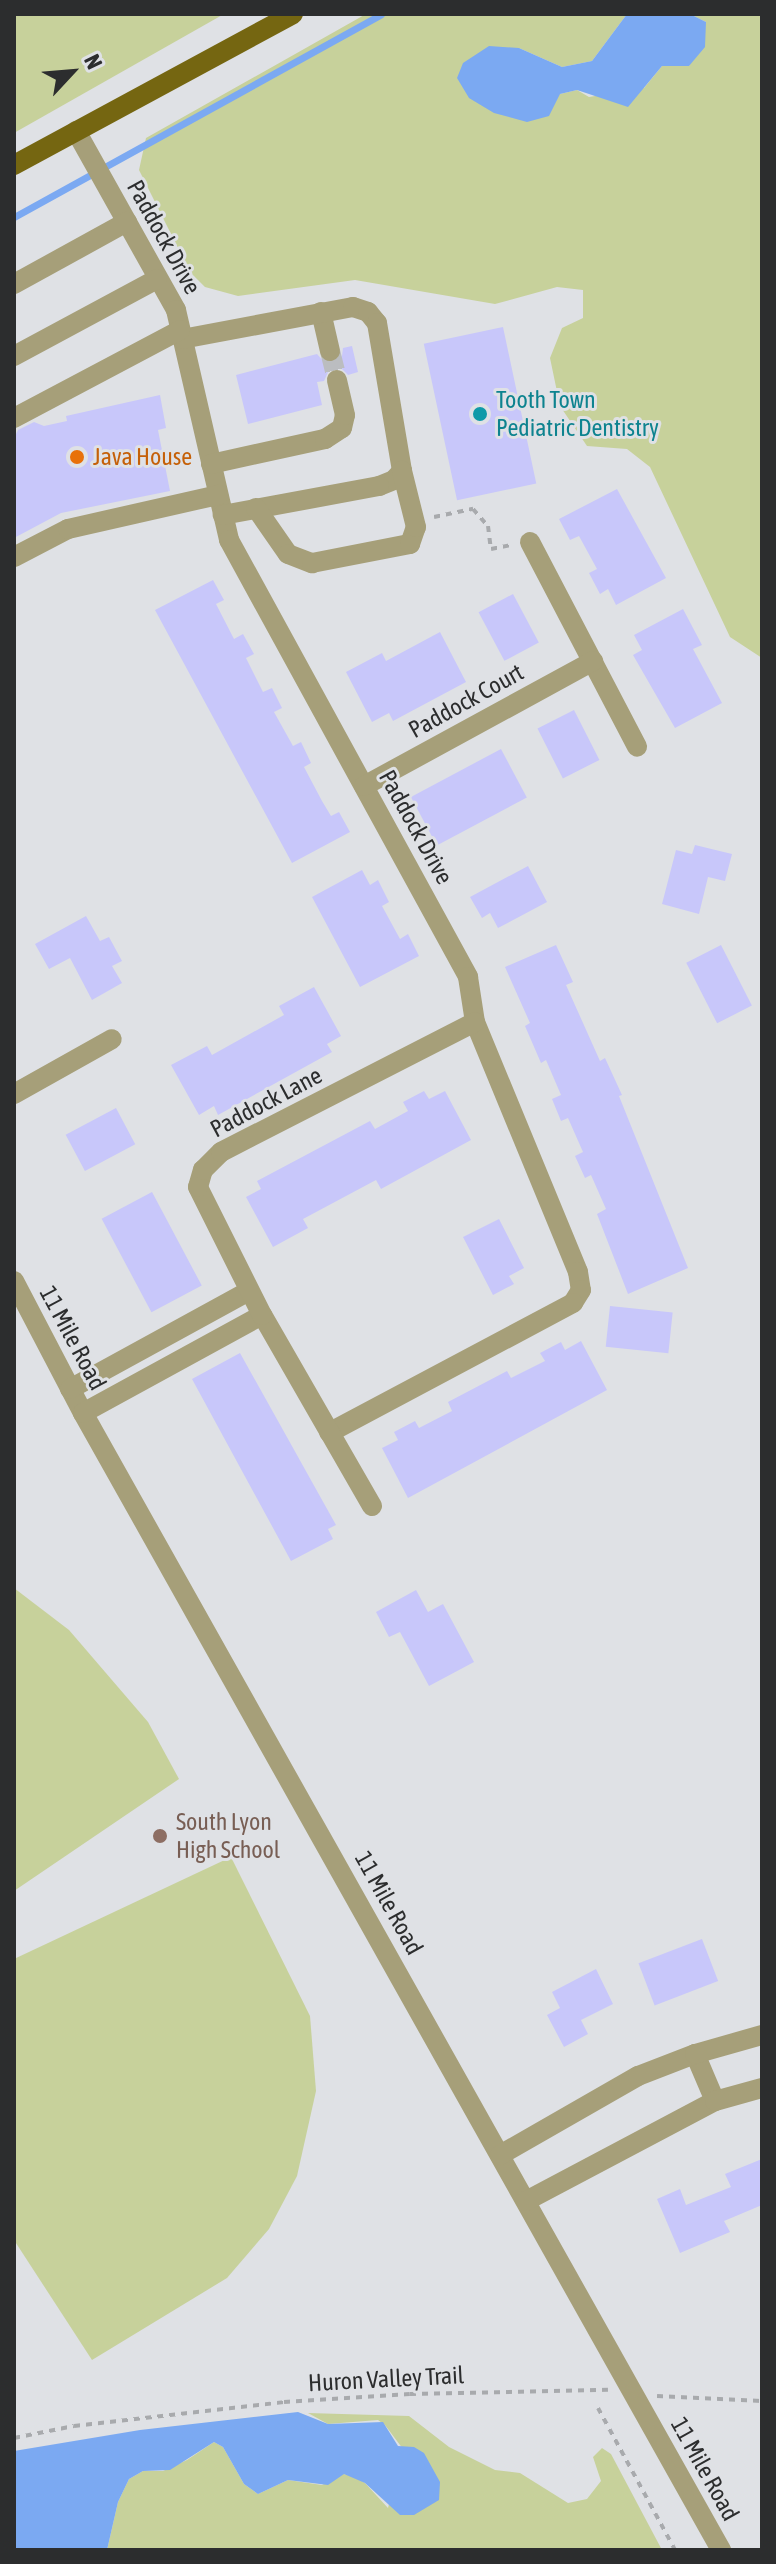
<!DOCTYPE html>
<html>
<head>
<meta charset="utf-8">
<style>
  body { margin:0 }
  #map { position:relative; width:776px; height:2564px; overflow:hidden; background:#dfe1e5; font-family:"Asap Condensed",sans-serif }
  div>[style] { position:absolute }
  .green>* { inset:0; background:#c7d19b }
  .water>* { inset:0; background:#7ba9f2 }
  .stream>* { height:7px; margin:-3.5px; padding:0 3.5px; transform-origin:3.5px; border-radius:3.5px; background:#7ba9f2 }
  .building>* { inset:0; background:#c8c7fa; transform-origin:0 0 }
  .minor-tunnel>* { height:20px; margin-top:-10px; transform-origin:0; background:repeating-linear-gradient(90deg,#bbbdc0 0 20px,transparent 0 30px) }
  .path>* { height:4px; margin-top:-2px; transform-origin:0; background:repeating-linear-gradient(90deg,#a8aaad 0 6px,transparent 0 12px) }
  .minor>* { height:20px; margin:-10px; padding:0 10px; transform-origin:10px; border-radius:10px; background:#a69f79 }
  .major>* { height:20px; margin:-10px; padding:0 10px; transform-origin:10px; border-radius:10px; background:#756611 }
  .dots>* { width:22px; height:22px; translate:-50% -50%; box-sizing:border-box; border:4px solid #dfe1e5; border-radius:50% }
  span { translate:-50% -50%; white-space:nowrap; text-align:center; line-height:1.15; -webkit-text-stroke:6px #dfe1e5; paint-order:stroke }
  .street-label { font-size:24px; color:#2c2d2e }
  .culture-label { font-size:24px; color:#0d838f }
  .left { translate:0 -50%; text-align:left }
  .food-label { font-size:24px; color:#c56008 }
  .education-label { font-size:24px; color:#785e54 }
  .frame { position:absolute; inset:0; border:16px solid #2c2d2e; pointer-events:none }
  .north { position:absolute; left:32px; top:32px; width:80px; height:80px; -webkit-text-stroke:6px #dfe1e5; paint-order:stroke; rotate:64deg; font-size:22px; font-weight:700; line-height:32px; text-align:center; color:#2c2d2e }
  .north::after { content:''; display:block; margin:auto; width:28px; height:36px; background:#2c2d2e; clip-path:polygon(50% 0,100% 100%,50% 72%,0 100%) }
</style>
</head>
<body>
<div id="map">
  <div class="green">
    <i style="clip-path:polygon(14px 14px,224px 14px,14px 133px)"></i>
    <i style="clip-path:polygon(366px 14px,627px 14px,592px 61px,562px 67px,519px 48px,560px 94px,577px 90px,589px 97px,644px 88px,662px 66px,689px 66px,706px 22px,690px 14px,762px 14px,762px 658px,730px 637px,650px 467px,627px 449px,587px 446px,560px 406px,550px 358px,562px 328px,583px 318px,583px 290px,557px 287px,495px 304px,355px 280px,238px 296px,205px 287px,190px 272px,139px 170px,146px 138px)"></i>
    <i style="clip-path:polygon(14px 1588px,69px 1630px,148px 1722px,179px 1779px,14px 1891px)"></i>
    <i style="clip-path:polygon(231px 1857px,310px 2016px,316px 2091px,297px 2176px,269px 2229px,227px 2278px,92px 2360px,14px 2240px,14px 1959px)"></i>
    <i style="clip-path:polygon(308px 2413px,409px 2416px,449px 2447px,495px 2470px,520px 2473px,568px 2503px,587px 2499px,601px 2481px,593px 2457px,602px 2448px,611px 2454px,662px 2550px,107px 2550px,118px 2502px,129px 2479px,143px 2471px,163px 2471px,187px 2460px,214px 2442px,223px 2447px,244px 2484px,258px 2494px,288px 2480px,322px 2485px,343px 2474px,352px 2475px,365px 2483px,388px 2508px,403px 2449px,385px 2425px,378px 2420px,328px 2424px)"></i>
  </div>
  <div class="water">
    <i style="clip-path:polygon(627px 14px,690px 14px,706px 22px,705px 47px,689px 66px,662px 66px,628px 107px,577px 90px,560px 94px,549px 116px,527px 122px,494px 113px,469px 98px,457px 78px,463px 63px,489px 46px,519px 48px,562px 67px,592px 61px)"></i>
    <i style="clip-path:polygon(298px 2412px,328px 2424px,383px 2422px,398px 2446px,414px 2447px,424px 2453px,440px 2482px,439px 2500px,414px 2515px,400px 2515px,365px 2483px,344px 2474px,328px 2485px,288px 2480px,258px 2494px,244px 2484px,223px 2447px,214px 2442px,170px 2470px,143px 2471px,129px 2479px,118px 2502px,107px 2550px,14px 2550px,14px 2451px,140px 2430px)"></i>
  </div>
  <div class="stream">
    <i style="left:14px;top:217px;width:419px;rotate:-28.9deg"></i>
  </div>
  <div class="building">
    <i style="left:503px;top:327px;width:160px;height:81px;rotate:78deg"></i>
    <i style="clip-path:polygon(352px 346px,358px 372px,348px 375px,340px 367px,329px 370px,324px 381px,317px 382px,322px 405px,248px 424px,236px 375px,317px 354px,325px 363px,334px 363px,342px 356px,343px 348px)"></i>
    <i style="clip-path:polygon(160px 395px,166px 428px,158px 430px,170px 491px,61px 513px,14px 538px,14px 438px,18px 430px,34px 422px,44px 426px,67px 421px,66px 416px)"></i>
    <i style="clip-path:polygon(617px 489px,666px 578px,616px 605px,608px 589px,600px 594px,589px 573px,597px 569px,579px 536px,570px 540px,559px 519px)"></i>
    <i style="clip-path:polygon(213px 580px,224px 600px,216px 604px,234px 639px,243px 634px,254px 654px,246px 658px,263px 692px,272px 688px,282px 708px,274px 712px,293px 746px,301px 742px,311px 763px,304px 767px,322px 801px,331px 816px,339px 812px,350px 832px,292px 863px,155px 610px)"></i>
    <i style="left:513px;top:594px;width:55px;height:39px;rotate:62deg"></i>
    <i style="clip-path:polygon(683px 609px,702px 645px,693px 649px,722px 703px,675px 728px,633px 655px,642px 650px,634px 635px)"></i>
    <i style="clip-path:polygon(440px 632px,466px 682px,393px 721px,389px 713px,372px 722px,346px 672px,382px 653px,386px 661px)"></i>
    <i style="left:574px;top:710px;width:56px;height:41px;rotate:63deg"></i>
    <i style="left:501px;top:749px;width:55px;height:102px;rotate:62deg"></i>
    <i style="clip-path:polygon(695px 845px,732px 854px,725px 881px,708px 877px,699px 914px,662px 904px,676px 850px,692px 854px)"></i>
    <i style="clip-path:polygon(528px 866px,547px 902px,498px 928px,490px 913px,482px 918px,470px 897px)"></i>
    <i style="clip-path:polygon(362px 870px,370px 885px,378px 880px,389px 902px,382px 906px,400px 939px,408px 934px,419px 956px,360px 987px,312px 897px)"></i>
    <i style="clip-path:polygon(86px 916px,100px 941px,109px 937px,122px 961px,112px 966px,122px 983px,92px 1000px,70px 958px,49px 969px,35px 944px)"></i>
    <i style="clip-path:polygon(556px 945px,573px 982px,566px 985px,600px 1061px,605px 1058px,622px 1095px,619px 1096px,688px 1268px,628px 1294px,597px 1214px,606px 1209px,591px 1175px,585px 1178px,575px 1156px,583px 1152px,568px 1118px,561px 1121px,552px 1099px,561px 1095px,546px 1060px,541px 1063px,525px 1026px,530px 1023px,505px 967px)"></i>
    <i style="left:721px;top:945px;width:68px;height:39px;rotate:63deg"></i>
    <i style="clip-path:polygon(314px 987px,341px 1036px,327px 1044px,332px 1052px,218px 1115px,214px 1106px,199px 1115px,171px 1065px,207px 1046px,212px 1055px,284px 1015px,279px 1006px)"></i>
    <i style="clip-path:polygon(424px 1091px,429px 1099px,445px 1091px,471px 1140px,381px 1189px,376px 1180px,303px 1219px,308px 1228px,273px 1247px,246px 1197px,261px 1189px,257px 1181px,370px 1121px,375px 1129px,408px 1111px,403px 1102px)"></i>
    <i style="left:116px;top:1108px;width:41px;height:57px;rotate:62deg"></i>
    <i style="left:152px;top:1192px;width:106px;height:57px;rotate:62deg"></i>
    <i style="clip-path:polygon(499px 1219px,524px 1268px,509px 1276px,514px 1284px,493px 1295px,463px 1237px)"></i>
    <i style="left:610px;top:1306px;width:63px;height:41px;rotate:6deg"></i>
    <i style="clip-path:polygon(581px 1341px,607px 1390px,408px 1498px,382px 1448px,398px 1440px,394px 1432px,415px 1421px,419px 1428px,452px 1411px,448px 1402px,507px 1371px,511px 1378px,545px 1361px,540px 1353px,561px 1342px,565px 1350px)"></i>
    <i style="clip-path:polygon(240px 1353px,336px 1525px,328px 1529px,333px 1539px,291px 1561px,192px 1379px)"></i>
    <i style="clip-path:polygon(416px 1590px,428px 1612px,443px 1604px,474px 1662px,429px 1686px,400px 1632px,389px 1637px,376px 1612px)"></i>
    <i style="left:702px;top:1939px;width:45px;height:68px;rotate:69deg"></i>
    <i style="clip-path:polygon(596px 1969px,613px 2004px,581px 2020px,588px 2034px,564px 2047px,547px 2015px,560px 2008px,552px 1992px)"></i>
    <i style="clip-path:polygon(762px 2159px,762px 2205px,724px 2221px,730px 2232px,680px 2253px,657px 2199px,680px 2189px,686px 2205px,731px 2187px,725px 2174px)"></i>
  </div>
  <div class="minor-tunnel">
    <i style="left:330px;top:351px;width:30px;rotate:76deg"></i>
  </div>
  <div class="path">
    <i style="left:434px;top:517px;width:40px;rotate:-12deg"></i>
    <i style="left:473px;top:509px;width:23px;rotate:49deg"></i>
    <i style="left:488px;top:526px;width:23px;rotate:83deg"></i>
    <i style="left:491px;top:549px;width:21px;rotate:-11deg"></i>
    <i style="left:657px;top:2396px;width:105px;rotate:2.7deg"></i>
    <i style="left:598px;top:2408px;width:162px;rotate:61.5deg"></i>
    <i style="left:14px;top:2438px;width:61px;rotate:-11.3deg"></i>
    <i style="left:74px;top:2426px;width:211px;rotate:-6.5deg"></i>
    <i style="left:284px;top:2402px;width:126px;rotate:-3.6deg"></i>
    <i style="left:410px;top:2394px;width:198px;rotate:-1.2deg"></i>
  </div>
  <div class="minor">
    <i style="left:76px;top:131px;width:205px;rotate:60.8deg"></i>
    <i style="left:176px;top:310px;width:236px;rotate:77deg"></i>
    <i style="left:229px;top:540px;width:498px;rotate:61.3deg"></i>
    <i style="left:468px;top:977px;width:46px;rotate:81.2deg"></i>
    <i style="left:475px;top:1022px;width:270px;rotate:67.6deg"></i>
    <i style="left:578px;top:1272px;width:18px;rotate:81deg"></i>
    <i style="left:581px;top:1290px;width:15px;rotate:122deg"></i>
    <i style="left:573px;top:1303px;width:276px;rotate:152deg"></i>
    <i style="left:14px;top:284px;width:129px;rotate:-28.8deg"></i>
    <i style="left:321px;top:312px;width:40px;rotate:77deg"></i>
    <i style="left:182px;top:339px;width:174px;rotate:-10.6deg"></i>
    <i style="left:353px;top:307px;width:16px;rotate:18deg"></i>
    <i style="left:368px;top:312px;width:14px;rotate:51deg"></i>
    <i style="left:377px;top:323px;width:150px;rotate:80.4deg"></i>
    <i style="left:402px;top:471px;width:12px;rotate:132deg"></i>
    <i style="left:394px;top:480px;width:16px;rotate:158deg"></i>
    <i style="left:379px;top:486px;width:159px;rotate:169.5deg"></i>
    <i style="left:14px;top:356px;width:162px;rotate:-28.3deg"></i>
    <i style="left:14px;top:418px;width:188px;rotate:-27.9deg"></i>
    <i style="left:211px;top:464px;width:117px;rotate:-12.4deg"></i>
    <i style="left:325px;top:439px;width:20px;rotate:-33deg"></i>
    <i style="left:342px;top:428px;width:13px;rotate:-77deg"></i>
    <i style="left:345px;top:415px;width:36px;rotate:-103deg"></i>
    <i style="left:256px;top:508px;width:56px;rotate:55.2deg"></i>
    <i style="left:288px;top:554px;width:26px;rotate:21deg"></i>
    <i style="left:312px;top:563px;width:100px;rotate:-11deg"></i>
    <i style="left:410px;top:544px;width:18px;rotate:-71deg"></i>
    <i style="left:416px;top:527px;width:58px;rotate:-104deg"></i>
    <i style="left:530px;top:542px;width:231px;rotate:62.4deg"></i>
    <i style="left:14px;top:557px;width:61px;rotate:-27.4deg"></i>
    <i style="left:68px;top:529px;width:154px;rotate:-12.8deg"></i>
    <i style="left:364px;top:786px;width:261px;rotate:-28.6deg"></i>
    <i style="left:14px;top:1094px;width:112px;rotate:-29.3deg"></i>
    <i style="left:14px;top:1281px;width:149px;rotate:62.4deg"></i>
    <i style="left:83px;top:1413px;width:1304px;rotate:60.7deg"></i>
    <i style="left:70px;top:1389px;width:204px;rotate:-28.7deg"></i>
    <i style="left:83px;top:1413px;width:204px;rotate:-28.7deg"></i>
    <i style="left:372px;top:1506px;width:220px;rotate:-119.9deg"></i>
    <i style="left:262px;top:1315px;width:143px;rotate:-116.6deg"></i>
    <i style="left:198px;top:1187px;width:18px;rotate:-74deg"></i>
    <i style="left:203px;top:1170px;width:25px;rotate:-45deg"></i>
    <i style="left:221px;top:1152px;width:285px;rotate:-27.1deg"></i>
    <i style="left:695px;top:2054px;width:51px;rotate:66.9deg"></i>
    <i style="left:500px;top:2155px;width:159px;rotate:-29.8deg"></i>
    <i style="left:638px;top:2076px;width:61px;rotate:-21.1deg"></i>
    <i style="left:695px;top:2054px;width:70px;rotate:-15.8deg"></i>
    <i style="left:526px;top:2201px;width:214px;rotate:-27.9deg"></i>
    <i style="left:715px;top:2101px;width:49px;rotate:-15.5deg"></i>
  </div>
  <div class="major">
    <i style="left:14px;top:165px;width:317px;rotate:-28.4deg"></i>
  </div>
  <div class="dots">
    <i style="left:480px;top:414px;background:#0f9aa8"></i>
    <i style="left:77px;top:457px;background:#e8710a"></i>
    <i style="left:160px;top:1836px;background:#8d6e63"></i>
  </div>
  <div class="street-label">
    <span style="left:164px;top:237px;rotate:61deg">Paddock Drive</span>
    <span style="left:466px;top:701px;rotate:-29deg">Paddock Court</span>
    <span style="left:416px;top:827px;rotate:61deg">Paddock Drive</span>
    <span style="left:266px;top:1102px;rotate:-28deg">Paddock Lane</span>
    <span style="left:73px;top:1338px;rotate:62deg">11 Mile Road</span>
    <span style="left:389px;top:1903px;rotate:61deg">11 Mile Road</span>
    <span style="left:386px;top:2379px;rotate:-3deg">Huron Valley Trail</span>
    <span style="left:705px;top:2469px;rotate:61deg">11 Mile Road</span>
  </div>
  <div class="culture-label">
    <span class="left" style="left:496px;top:414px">Tooth Town<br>Pediatric Dentistry</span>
  </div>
  <div class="food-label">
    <span class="left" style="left:93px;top:457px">Java House</span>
  </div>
  <div class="education-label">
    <span class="left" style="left:176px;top:1836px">South Lyon<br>High School</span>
  </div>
  <div class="frame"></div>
  <div class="north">N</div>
</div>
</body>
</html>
